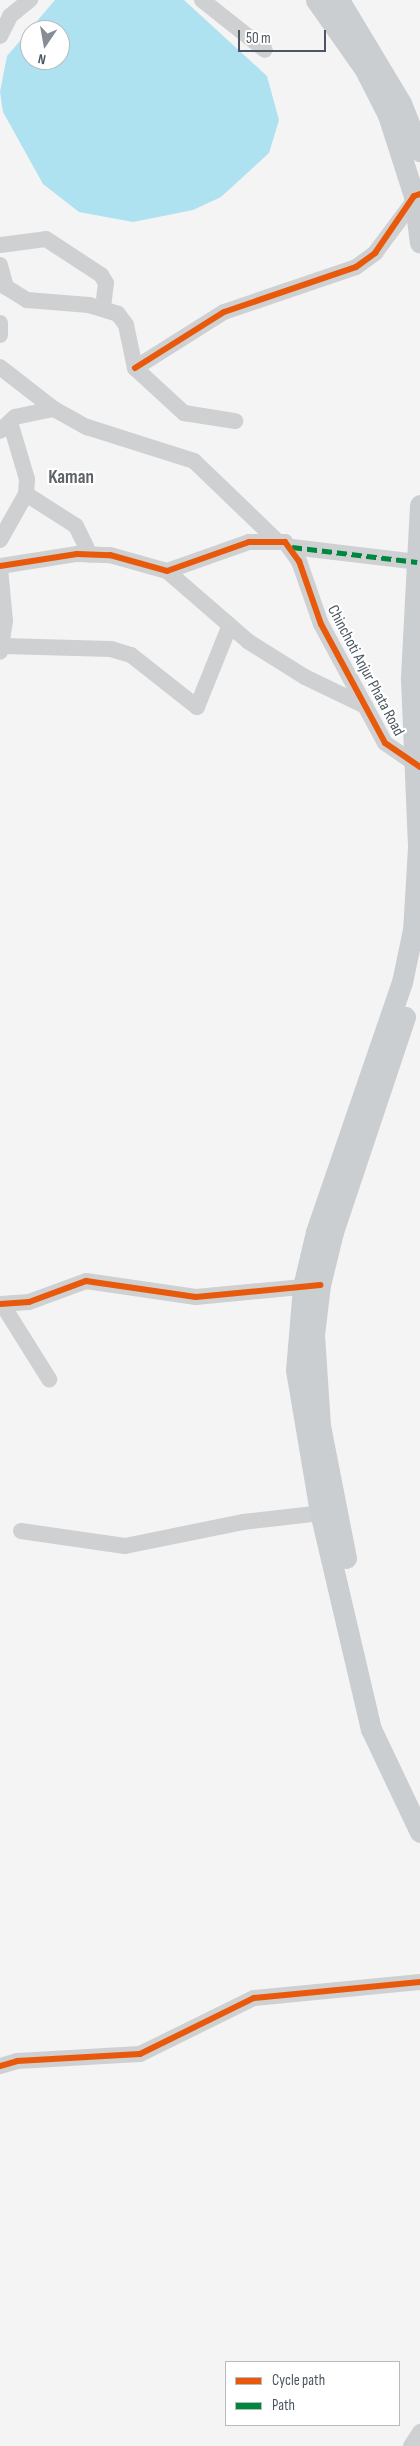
<!DOCTYPE html>
<html>
<head>
<meta charset="utf-8">
<style>
  body { margin:0 }
  #map { position:relative; width:420px; height:2446px; overflow:hidden; background:#f4f4f4; font-family:"Sofia Sans Condensed",sans-serif }
  div>[style] { position:absolute }
  .water>* { inset:0; background:#aee2f0 }
  .minor>* { height:16px; margin:-8px; padding:0 8px; transform-origin:8px; border-radius:8px; background:#ced0d2 }
  .major>* { height:21px; margin:-10.5px; padding:0 10.5px; transform-origin:10.5px; border-radius:10.5px; background:#caced1 }
  .quiet>* { height:5px; margin-top:-2.5px; transform-origin:0; background:repeating-linear-gradient(90deg,#00873e 0 10px,transparent 0 15px) }
  .cycleway>* { height:6px; margin:-3px; padding:0 3px; transform-origin:3px; border-radius:3px; background:#e8590c }
  span { translate:-50% -50%; white-space:nowrap; text-align:center; line-height:1.15; -webkit-text-stroke:4.5px #fff; paint-order:stroke }
  .street-label { font-size:16px; color:#4a5661 }
  .quarter-label { font-size:19px; color:#5f6368; font-weight:700 }
  .legend { position:absolute; left:225px; top:2361px; width:175px; height:65px; box-sizing:border-box; background:#fff; border:1px solid #b7bbc0; margin:0; padding:6px 9px; list-style:none; font-size:15px; color:#4a5661 }
  .legend li { display:flex; align-items:center; gap:10px; height:25px }
  .legend b { width:25px; border:1px solid #b7bbc0 }
  .north { position:absolute; left:20px; top:20px; width:50px; height:50px; box-sizing:border-box; background:#fff; border:1px solid #b7bbc0; border-radius:50%; rotate:192deg; font-size:14px; font-weight:700; line-height:20px; text-align:center; color:#4a5661 }
  .north::after { content:''; display:block; margin:auto; width:18px; height:22px; background:#868d94; clip-path:polygon(50% 0,100% 100%,50% 72%,0 100%) }
  .scale { position:absolute; left:238px; top:30px; width:88px; height:22px; box-sizing:border-box; border:2px solid #4a5661; border-top:0; padding-left:6px; font-size:15px; line-height:18px; white-space:nowrap; color:#4a5661; -webkit-text-stroke:4px #fff; paint-order:stroke }
</style>
</head>
<body>
<div id="map">
  <div class="water">
    <i style="clip-path:polygon(evenodd,55px 0,184px 0,267px 76px,279px 120px,269px 153px,221px 197px,193px 210px,133px 222px,79px 212px,43px 184px,3px 112px,0 92px,7px 56px,55px 0,30px 30px,60px 30px,60px 60px,30px 60px,30px 30px)"></i>
  </div>
  <div class="minor">
    <i style="left:202px;top:0;width:80px;rotate:38.4deg"></i>
    <i style="left:0;top:36px;width:22px;rotate:-63deg"></i>
    <i style="left:10px;top:16px;width:26px;rotate:-39deg"></i>
    <i style="left:0;top:245px;width:46px;rotate:-7.4deg"></i>
    <i style="left:46px;top:239px;width:66px;rotate:33.2deg"></i>
    <i style="left:101px;top:275px;width:9px;rotate:58deg"></i>
    <i style="left:106px;top:283px;width:26px;rotate:97deg"></i>
    <i style="left:0;top:265px;width:23px;rotate:75deg"></i>
    <i style="left:6px;top:287px;width:25px;rotate:32deg"></i>
    <i style="left:27px;top:300px;width:62px;rotate:4.6deg"></i>
    <i style="left:89px;top:305px;width:30px;rotate:17deg"></i>
    <i style="left:118px;top:314px;width:14px;rotate:54deg"></i>
    <i style="left:126px;top:325px;width:44px;rotate:78.2deg"></i>
    <i style="left:135px;top:368px;width:67px;rotate:42.6deg"></i>
    <i style="left:184px;top:413px;width:52px;rotate:8.9deg"></i>
    <i style="left:0;top:323px;width:12px;rotate:90deg"></i>
    <i style="left:0;top:367px;width:68px;rotate:37.9deg"></i>
    <i style="left:54px;top:409px;width:38px;rotate:29deg"></i>
    <i style="left:87px;top:427px;width:112px;rotate:17.6deg"></i>
    <i style="left:194px;top:461px;width:115px;rotate:43.9deg"></i>
    <i style="left:135px;top:368px;width:105px;rotate:-32.2deg"></i>
    <i style="left:224px;top:312px;width:139px;rotate:-18.8deg"></i>
    <i style="left:356px;top:267px;width:24px;rotate:-36deg"></i>
    <i style="left:375px;top:253px;width:74px;rotate:-53.3deg"></i>
    <i style="left:0;top:431px;width:21px;rotate:-43deg"></i>
    <i style="left:15px;top:417px;width:40px;rotate:-12deg"></i>
    <i style="left:26px;top:494px;width:59px;rotate:32.6deg"></i>
    <i style="left:76px;top:526px;width:32px;rotate:64deg"></i>
    <i style="left:0;top:540px;width:53px;rotate:-60.5deg"></i>
    <i style="left:26px;top:494px;width:15px;rotate:-86deg"></i>
    <i style="left:27px;top:479px;width:59px;rotate:-106.6deg"></i>
    <i style="left:292px;top:547px;width:126px;rotate:6.8deg"></i>
    <i style="left:0;top:566px;width:78px;rotate:-8.9deg"></i>
    <i style="left:77px;top:554px;width:33px;rotate:2deg"></i>
    <i style="left:110px;top:555px;width:59px;rotate:15.7deg"></i>
    <i style="left:167px;top:571px;width:87px;rotate:-19.5deg"></i>
    <i style="left:249px;top:542px;width:36px"></i>
    <i style="left:285px;top:542px;width:24px;rotate:54deg"></i>
    <i style="left:299px;top:561px;width:67px;rotate:70.8deg"></i>
    <i style="left:321px;top:624px;width:135px;rotate:61.7deg"></i>
    <i style="left:385px;top:743px;width:42px;rotate:34.4deg"></i>
    <i style="left:0;top:568px;width:53px;rotate:84.6deg"></i>
    <i style="left:5px;top:621px;width:31px;rotate:99deg"></i>
    <i style="left:167px;top:571px;width:108px;rotate:40.9deg"></i>
    <i style="left:249px;top:642px;width:66px;rotate:32deg"></i>
    <i style="left:305px;top:677px;width:67px;rotate:25.8deg"></i>
    <i style="left:3px;top:646px;width:108px;rotate:1.6deg"></i>
    <i style="left:111px;top:649px;width:21px;rotate:17deg"></i>
    <i style="left:131px;top:655px;width:84px;rotate:38.2deg"></i>
    <i style="left:197px;top:707px;width:88px;rotate:-68.1deg"></i>
    <i style="left:0;top:1304px;width:29px;rotate:-4deg"></i>
    <i style="left:29px;top:1302px;width:61px;rotate:-20.2deg"></i>
    <i style="left:86px;top:1281px;width:111px;rotate:8.3deg"></i>
    <i style="left:196px;top:1297px;width:118px;rotate:-5.4deg"></i>
    <i style="left:2px;top:1304px;width:89px;rotate:57.9deg"></i>
    <i style="left:21px;top:1531px;width:105px;rotate:8.2deg"></i>
    <i style="left:125px;top:1546px;width:120px;rotate:-11.5deg"></i>
    <i style="left:243px;top:1522px;width:89px;rotate:-6.5deg"></i>
    <i style="left:0;top:2066px;width:18px;rotate:-16deg"></i>
    <i style="left:17px;top:2061px;width:123px;rotate:-3.3deg"></i>
    <i style="left:140px;top:2054px;width:127px;rotate:-26.2deg"></i>
    <i style="left:254px;top:1998px;width:167px;rotate:-5.5deg"></i>
    <i style="left:411px;top:2446px;width:17px;rotate:-57deg"></i>
  </div>
  <div class="major">
    <i style="left:316px;top:0;width:83px;rotate:54.8deg"></i>
    <i style="left:364px;top:68px;width:53px;rotate:62.9deg"></i>
    <i style="left:388px;top:115px;width:85px;rotate:72.2deg"></i>
    <i style="left:414px;top:196px;width:47px;rotate:82.7deg"></i>
    <i style="left:339px;top:0;width:120px;rotate:59deg"></i>
    <i style="left:401px;top:103px;width:52px;rotate:68.4deg"></i>
    <i style="left:420px;top:505px;width:174px;rotate:93deg"></i>
    <i style="left:411px;top:679px;width:168px;rotate:87.6deg"></i>
    <i style="left:418px;top:847px;width:83px;rotate:93.4deg"></i>
    <i style="left:413px;top:930px;width:53px;rotate:101.9deg"></i>
    <i style="left:402px;top:982px;width:264px;rotate:109deg"></i>
    <i style="left:316px;top:1232px;width:57px;rotate:103.3deg"></i>
    <i style="left:303px;top:1287px;width:83px;rotate:94.8deg"></i>
    <i style="left:296px;top:1370px;width:144px;rotate:80.4deg"></i>
    <i style="left:320px;top:1512px;width:223px;rotate:76.8deg"></i>
    <i style="left:371px;top:1729px;width:114px;rotate:64.6deg"></i>
    <i style="left:346px;top:1558px;width:136px;rotate:-101.1deg"></i>
    <i style="left:320px;top:1425px;width:90px;rotate:-93.8deg"></i>
    <i style="left:314px;top:1335px;width:50px;rotate:-83.2deg"></i>
    <i style="left:320px;top:1285px;width:55px;rotate:-76.2deg"></i>
    <i style="left:333px;top:1232px;width:227px;rotate:-71.5deg"></i>
  </div>
  <div class="quiet">
    <i style="left:292px;top:547px;width:126px;rotate:6.8deg"></i>
  </div>
  <div class="cycleway">
    <i style="left:135px;top:368px;width:105px;rotate:-32.2deg"></i>
    <i style="left:224px;top:312px;width:139px;rotate:-18.8deg"></i>
    <i style="left:356px;top:267px;width:24px;rotate:-36deg"></i>
    <i style="left:375px;top:253px;width:69px;rotate:-55.6deg"></i>
    <i style="left:414px;top:196px;width:6px;rotate:-18deg"></i>
    <i style="left:0;top:566px;width:78px;rotate:-8.9deg"></i>
    <i style="left:77px;top:554px;width:33px;rotate:2deg"></i>
    <i style="left:110px;top:555px;width:59px;rotate:15.7deg"></i>
    <i style="left:167px;top:571px;width:87px;rotate:-19.5deg"></i>
    <i style="left:249px;top:542px;width:36px"></i>
    <i style="left:285px;top:542px;width:24px;rotate:54deg"></i>
    <i style="left:299px;top:561px;width:67px;rotate:70.8deg"></i>
    <i style="left:321px;top:624px;width:135px;rotate:61.7deg"></i>
    <i style="left:385px;top:743px;width:42px;rotate:34.4deg"></i>
    <i style="left:0;top:1304px;width:29px;rotate:-4deg"></i>
    <i style="left:29px;top:1302px;width:61px;rotate:-20.2deg"></i>
    <i style="left:86px;top:1281px;width:111px;rotate:8.3deg"></i>
    <i style="left:196px;top:1297px;width:125px;rotate:-5.5deg"></i>
    <i style="left:0;top:2066px;width:18px;rotate:-16deg"></i>
    <i style="left:17px;top:2061px;width:123px;rotate:-3.3deg"></i>
    <i style="left:140px;top:2054px;width:127px;rotate:-26.2deg"></i>
    <i style="left:254px;top:1998px;width:167px;rotate:-5.5deg"></i>
  </div>
  <div class="street-label">
    <span style="left:365px;top:671px;rotate:62deg">Chinchoti Anjur Phata Road</span>
  </div>
  <div class="quarter-label">
    <span style="left:71px;top:478px">Kaman</span>
  </div>
  <ul class="legend">
  <li><b style="height:6px;background:#e8590c"></b>Cycle path</li>
  <li><b style="height:6px;background:#00873e"></b>Path</li>
  </ul>
  <div class="north">N</div>
  <div class="scale">50 m</div>
</div>
</body>
</html>
